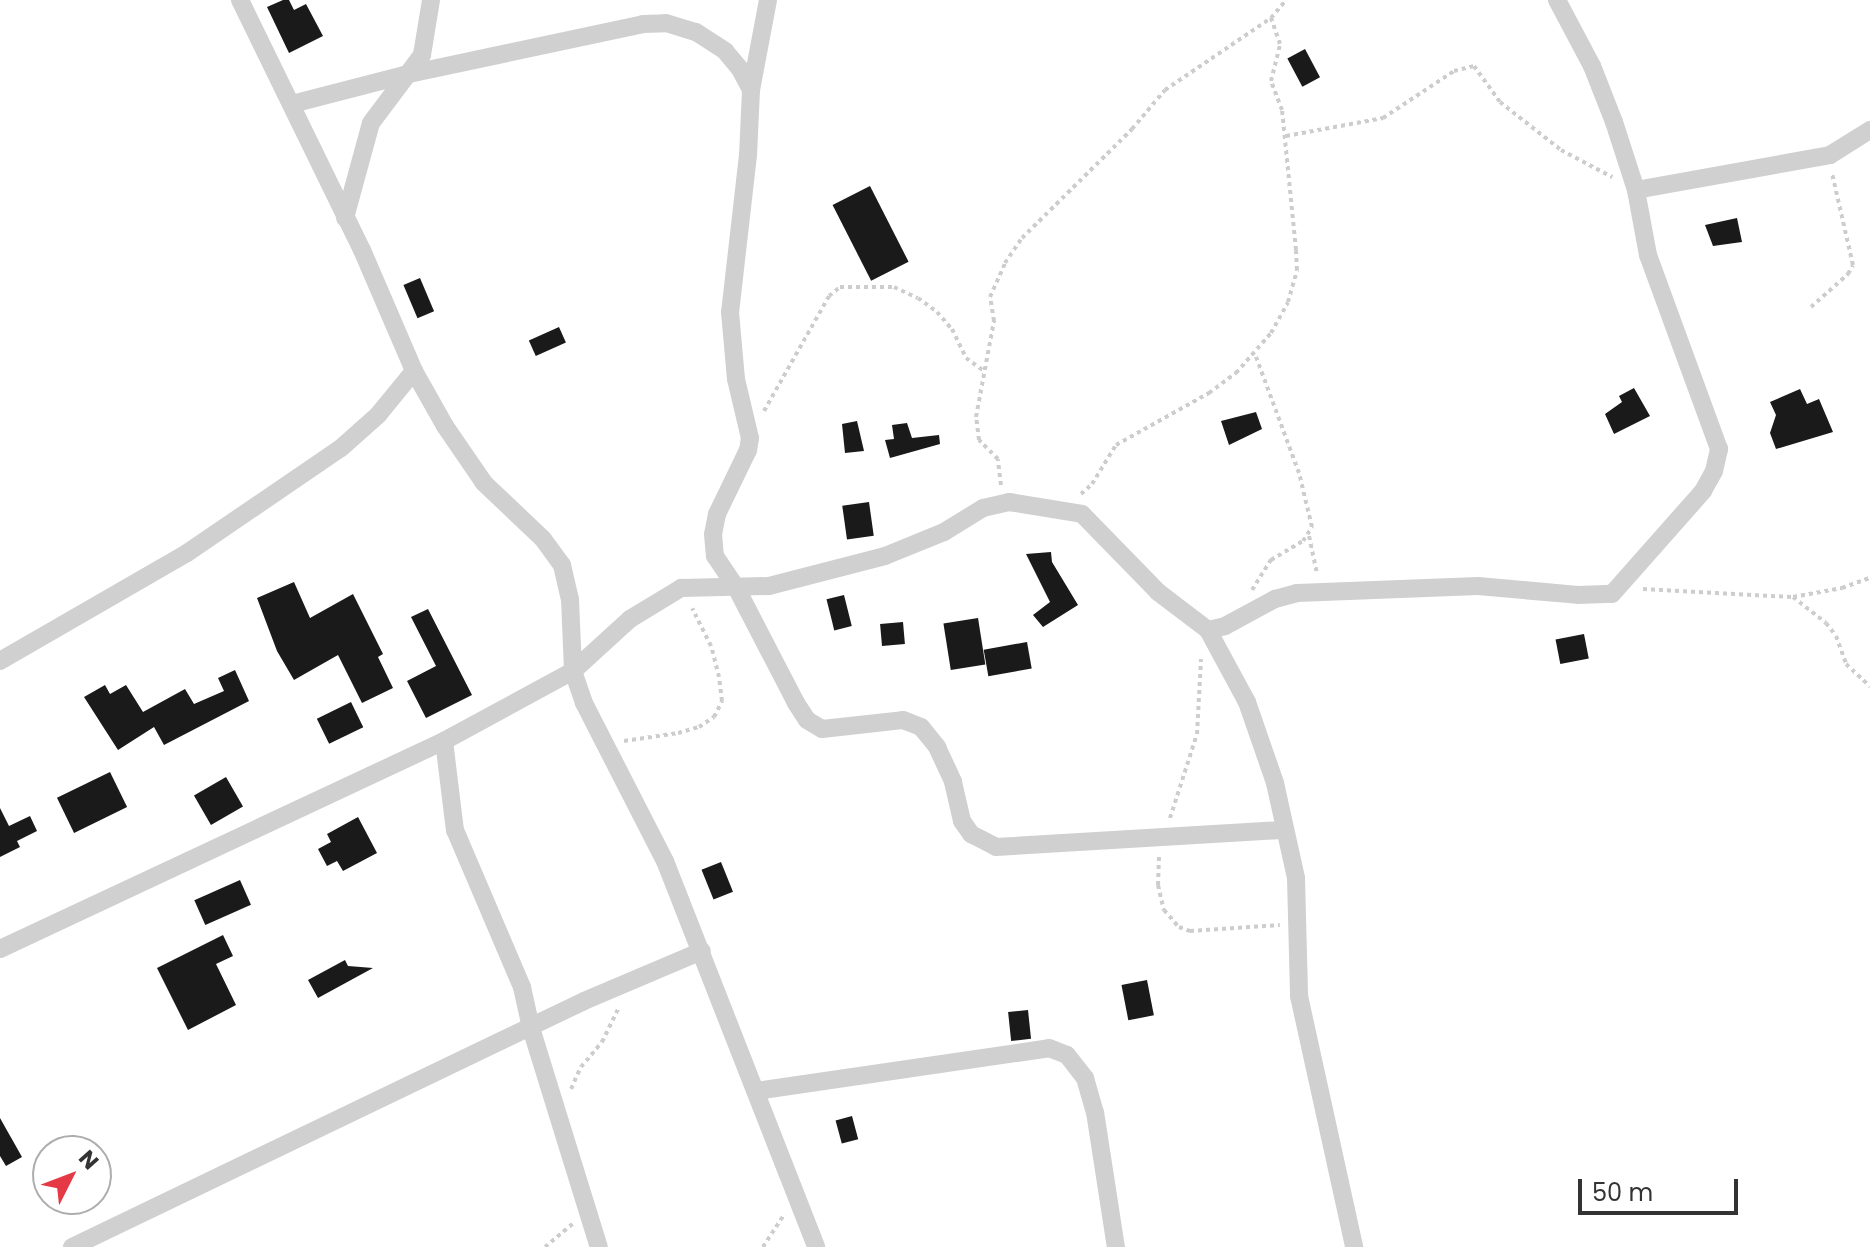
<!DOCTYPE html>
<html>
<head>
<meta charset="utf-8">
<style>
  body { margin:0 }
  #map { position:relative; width:1870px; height:1247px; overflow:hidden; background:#fff; font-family:Poppins,sans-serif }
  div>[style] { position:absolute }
  .building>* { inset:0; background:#1a1a1a; transform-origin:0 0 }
  .path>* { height:4px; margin-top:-2px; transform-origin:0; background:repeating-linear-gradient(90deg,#cdcdcd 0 4px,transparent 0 8px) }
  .street>* { height:18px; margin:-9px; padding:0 9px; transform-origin:9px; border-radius:9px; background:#d0d0d0 }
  span { translate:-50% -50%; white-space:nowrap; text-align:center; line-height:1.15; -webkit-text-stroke:8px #fff; paint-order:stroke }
  .north { position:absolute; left:32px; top:1135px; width:80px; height:80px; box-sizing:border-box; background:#fff; border:2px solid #adadad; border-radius:50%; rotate:48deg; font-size:22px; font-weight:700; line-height:32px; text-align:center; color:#333 }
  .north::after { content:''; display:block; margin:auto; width:28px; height:36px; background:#e63946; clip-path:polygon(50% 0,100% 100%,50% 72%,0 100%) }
  .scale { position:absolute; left:1578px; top:1179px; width:160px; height:36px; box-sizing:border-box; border:4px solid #333; border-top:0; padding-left:10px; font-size:24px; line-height:28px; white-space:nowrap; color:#333; -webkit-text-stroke:6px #fff; paint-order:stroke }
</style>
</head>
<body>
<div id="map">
  <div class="building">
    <i style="clip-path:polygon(283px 0,289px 0,294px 10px,306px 4px,323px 36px,289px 53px,267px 7px)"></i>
    <i style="left:1305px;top:49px;width:32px;height:20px;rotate:62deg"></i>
    <i style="left:870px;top:186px;width:85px;height:42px;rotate:63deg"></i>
    <i style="clip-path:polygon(1737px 218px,1742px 242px,1713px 246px,1705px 225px)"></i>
    <i style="left:420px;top:278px;width:36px;height:18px;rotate:67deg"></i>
    <i style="left:559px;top:327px;width:17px;height:33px;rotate:66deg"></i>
    <i style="clip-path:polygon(1634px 388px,1650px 416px,1614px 434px,1605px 414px,1622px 402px,1619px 396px)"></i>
    <i style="clip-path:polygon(1800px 389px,1807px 404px,1819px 399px,1833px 432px,1776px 449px,1770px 433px,1776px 415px,1770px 402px)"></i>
    <i style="clip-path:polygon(1256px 412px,1262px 429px,1229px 445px,1221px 421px)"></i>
    <i style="clip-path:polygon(857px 421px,864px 451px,845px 453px,842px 424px)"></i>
    <i style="clip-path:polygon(907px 423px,912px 438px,939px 435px,940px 444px,890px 458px,885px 440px,894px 439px,892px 425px)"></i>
    <i style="left:869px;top:502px;width:34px;height:27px;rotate:82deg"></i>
    <i style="clip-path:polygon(1051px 552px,1052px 562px,1078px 605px,1043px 627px,1033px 615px,1050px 602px,1026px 554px)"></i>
    <i style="clip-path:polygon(294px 582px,310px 618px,353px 594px,383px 654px,378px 657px,393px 688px,362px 703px,338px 655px,294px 680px,277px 651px,257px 598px)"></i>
    <i style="left:844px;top:595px;width:32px;height:18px;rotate:76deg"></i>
    <i style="clip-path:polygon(428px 609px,472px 695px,426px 718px,407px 681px,436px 666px,411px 617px)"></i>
    <i style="left:978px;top:618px;width:47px;height:35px;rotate:81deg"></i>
    <i style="left:903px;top:622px;width:22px;height:23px;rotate:85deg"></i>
    <i style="left:1584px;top:634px;width:25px;height:29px;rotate:79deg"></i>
    <i style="left:1027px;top:642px;width:27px;height:44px;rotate:80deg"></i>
    <i style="clip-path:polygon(235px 670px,249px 701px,164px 745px,154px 727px,118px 750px,84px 697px,105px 685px,110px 694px,126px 685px,143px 712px,185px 689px,194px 704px,224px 691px,218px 678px)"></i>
    <i style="left:351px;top:702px;width:28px;height:38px;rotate:64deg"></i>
    <i style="left:110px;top:772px;width:39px;height:59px;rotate:64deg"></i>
    <i style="left:226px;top:777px;width:34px;height:37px;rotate:60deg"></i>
    <i style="clip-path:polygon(0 808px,9px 826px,30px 816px,37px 831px,17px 841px,20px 847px,0 857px)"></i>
    <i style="clip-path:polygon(358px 817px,377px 853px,343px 871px,337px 861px,327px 866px,318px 849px,331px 842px,327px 834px)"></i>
    <i style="left:721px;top:862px;width:32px;height:21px;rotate:68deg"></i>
    <i style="left:240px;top:880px;width:27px;height:50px;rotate:66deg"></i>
    <i style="clip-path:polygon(223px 935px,233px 956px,216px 964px,236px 1005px,188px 1030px,157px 968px)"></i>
    <i style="clip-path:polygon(345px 960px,348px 966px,373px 968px,318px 998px,308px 980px)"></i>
    <i style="left:1147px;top:980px;width:36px;height:26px;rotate:79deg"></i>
    <i style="left:1028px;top:1010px;width:29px;height:20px;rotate:84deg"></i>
    <i style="left:852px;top:1116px;width:24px;height:17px;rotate:75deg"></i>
    <i style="clip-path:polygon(0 1118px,22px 1157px,6px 1166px,0 1156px)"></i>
  </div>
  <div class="path">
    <i style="left:1286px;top:136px;width:99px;rotate:-10.5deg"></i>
    <i style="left:1383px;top:118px;width:85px;rotate:-33.5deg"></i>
    <i style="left:1454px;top:71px;width:21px;rotate:-14deg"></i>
    <i style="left:1474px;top:66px;width:44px;rotate:54.2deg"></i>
    <i style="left:1500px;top:102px;width:78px;rotate:38.2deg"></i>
    <i style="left:1561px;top:150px;width:58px;rotate:27.9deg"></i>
    <i style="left:1811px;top:307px;width:50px;rotate:-41.7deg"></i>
    <i style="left:1848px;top:274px;width:10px;rotate:-61deg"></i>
    <i style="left:1853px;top:265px;width:94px;rotate:-102.9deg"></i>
    <i style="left:764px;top:411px;width:132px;rotate:-60.5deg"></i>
    <i style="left:829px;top:296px;width:14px;rotate:-39deg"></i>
    <i style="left:840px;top:287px;width:54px"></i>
    <i style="left:894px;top:287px;width:26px;rotate:25deg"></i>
    <i style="left:918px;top:298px;width:24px;rotate:36deg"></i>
    <i style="left:937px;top:312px;width:23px;rotate:49deg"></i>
    <i style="left:952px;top:329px;width:32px;rotate:64deg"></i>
    <i style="left:966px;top:358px;width:22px;rotate:36deg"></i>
    <i style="left:1001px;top:485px;width:26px;rotate:-97deg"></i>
    <i style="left:998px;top:459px;width:27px;rotate:-135deg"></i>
    <i style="left:979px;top:440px;width:23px;rotate:-97deg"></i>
    <i style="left:976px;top:417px;width:98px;rotate:-79.4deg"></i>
    <i style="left:994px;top:321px;width:24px;rotate:-99deg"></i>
    <i style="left:990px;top:297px;width:37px;rotate:-66deg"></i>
    <i style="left:1005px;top:263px;width:30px;rotate:-56deg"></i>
    <i style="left:1022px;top:238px;width:155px;rotate:-44.7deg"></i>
    <i style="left:1132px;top:129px;width:51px;rotate:-49.8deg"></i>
    <i style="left:1165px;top:90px;width:128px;rotate:-34.2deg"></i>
    <i style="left:1271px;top:18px;width:23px;rotate:-50deg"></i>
    <i style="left:1081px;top:494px;width:15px;rotate:-42deg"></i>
    <i style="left:1092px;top:484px;width:46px;rotate:-58.4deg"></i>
    <i style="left:1116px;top:445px;width:107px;rotate:-29.2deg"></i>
    <i style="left:1209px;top:393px;width:34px;rotate:-37deg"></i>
    <i style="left:1236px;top:373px;width:53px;rotate:-48.8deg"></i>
    <i style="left:1271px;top:333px;width:35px;rotate:-61deg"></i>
    <i style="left:1288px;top:302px;width:33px;rotate:-74deg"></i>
    <i style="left:1297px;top:270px;width:20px;rotate:-93deg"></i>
    <i style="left:1296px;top:250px;width:141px;rotate:-95.7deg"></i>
    <i style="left:1282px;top:110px;width:31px;rotate:-111deg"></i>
    <i style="left:1271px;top:81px;width:38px;rotate:-76deg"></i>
    <i style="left:1280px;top:44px;width:28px;rotate:-109deg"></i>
    <i style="left:1309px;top:536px;width:38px;rotate:78deg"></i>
    <i style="left:1643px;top:589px;width:150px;rotate:3.1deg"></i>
    <i style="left:1793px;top:597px;width:50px;rotate:-10.4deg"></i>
    <i style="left:1842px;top:588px;width:30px;rotate:-20deg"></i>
    <i style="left:1252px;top:590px;width:36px;rotate:-58deg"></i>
    <i style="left:1271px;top:560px;width:37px;rotate:-31deg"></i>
    <i style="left:1303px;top:541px;width:17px;rotate:-57deg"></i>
    <i style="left:1312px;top:527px;width:56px;rotate:-103.5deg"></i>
    <i style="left:1299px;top:473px;width:127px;rotate:-110.3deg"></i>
    <i style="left:1793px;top:597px;width:42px;rotate:38.2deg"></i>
    <i style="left:1826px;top:623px;width:16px;rotate:52deg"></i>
    <i style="left:1836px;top:636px;width:30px;rotate:70deg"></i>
    <i style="left:1846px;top:664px;width:33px;rotate:43deg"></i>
    <i style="left:624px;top:741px;width:55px;rotate:-8.4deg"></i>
    <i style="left:678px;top:733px;width:22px;rotate:-16deg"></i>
    <i style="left:699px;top:727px;width:18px;rotate:-34deg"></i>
    <i style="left:714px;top:717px;width:18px;rotate:-63deg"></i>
    <i style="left:722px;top:701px;width:24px;rotate:-97deg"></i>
    <i style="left:719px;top:677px;width:32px;rotate:-104deg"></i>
    <i style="left:711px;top:646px;width:42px;rotate:-116.6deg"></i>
    <i style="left:1170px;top:818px;width:88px;rotate:-72.2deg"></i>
    <i style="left:1197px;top:734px;width:75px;rotate:-86.9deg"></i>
    <i style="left:1159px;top:857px;width:28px;rotate:92deg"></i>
    <i style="left:1158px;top:885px;width:26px;rotate:77deg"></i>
    <i style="left:1164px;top:910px;width:23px;rotate:49deg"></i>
    <i style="left:1179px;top:927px;width:12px;rotate:20deg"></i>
    <i style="left:1190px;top:931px;width:90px;rotate:-3.8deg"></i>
    <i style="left:571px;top:1089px;width:24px;rotate:-66deg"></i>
    <i style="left:581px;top:1067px;width:33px;rotate:-50deg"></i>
    <i style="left:602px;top:1042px;width:39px;rotate:-64deg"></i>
    <i style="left:545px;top:1247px;width:38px;rotate:-40deg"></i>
    <i style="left:763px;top:1247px;width:37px;rotate:-57deg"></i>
  </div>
  <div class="street">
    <i style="left:240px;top:0;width:278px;rotate:64deg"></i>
    <i style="left:362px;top:250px;width:132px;rotate:66.7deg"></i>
    <i style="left:414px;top:371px;width:63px;rotate:60.6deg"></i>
    <i style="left:445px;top:426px;width:69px;rotate:55.6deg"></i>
    <i style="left:484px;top:483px;width:81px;rotate:43.5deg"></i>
    <i style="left:543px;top:539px;width:32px;rotate:54deg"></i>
    <i style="left:562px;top:565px;width:35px;rotate:77deg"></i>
    <i style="left:570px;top:599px;width:72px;rotate:87.6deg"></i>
    <i style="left:573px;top:671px;width:34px;rotate:71deg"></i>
    <i style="left:584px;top:703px;width:178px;rotate:62.9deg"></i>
    <i style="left:665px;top:861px;width:414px;rotate:68.6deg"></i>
    <i style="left:768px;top:0;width:92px;rotate:100.7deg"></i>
    <i style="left:751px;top:90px;width:65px;rotate:92.6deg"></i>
    <i style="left:748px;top:155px;width:158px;rotate:96.5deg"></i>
    <i style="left:730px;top:312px;width:67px;rotate:84.9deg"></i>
    <i style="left:736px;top:379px;width:61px;rotate:76.7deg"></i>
    <i style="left:750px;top:438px;width:12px;rotate:99deg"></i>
    <i style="left:748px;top:450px;width:71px;rotate:115.8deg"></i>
    <i style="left:717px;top:514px;width:20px;rotate:101deg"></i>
    <i style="left:713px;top:534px;width:22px;rotate:85deg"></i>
    <i style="left:715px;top:556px;width:40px;rotate:56deg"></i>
    <i style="left:737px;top:589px;width:128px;rotate:62.6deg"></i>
    <i style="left:796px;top:703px;width:20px;rotate:57deg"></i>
    <i style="left:807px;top:720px;width:17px;rotate:31deg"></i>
    <i style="left:822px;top:729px;width:81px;rotate:-6.3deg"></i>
    <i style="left:903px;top:720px;width:19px;rotate:21deg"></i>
    <i style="left:921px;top:727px;width:26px;rotate:51deg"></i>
    <i style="left:937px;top:747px;width:38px;rotate:65deg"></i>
    <i style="left:953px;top:782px;width:40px;rotate:77deg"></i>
    <i style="left:962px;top:821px;width:16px;rotate:55deg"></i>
    <i style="left:971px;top:834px;width:28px;rotate:27deg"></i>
    <i style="left:996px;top:847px;width:289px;rotate:-3.4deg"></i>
    <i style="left:292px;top:104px;width:116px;rotate:-14.5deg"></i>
    <i style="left:404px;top:75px;width:244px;rotate:-12deg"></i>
    <i style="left:643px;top:24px;width:23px;rotate:-2deg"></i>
    <i style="left:666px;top:23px;width:31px;rotate:17deg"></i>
    <i style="left:696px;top:32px;width:35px;rotate:33deg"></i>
    <i style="left:725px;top:51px;width:23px;rotate:50deg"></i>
    <i style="left:740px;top:69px;width:24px;rotate:62deg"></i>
    <i style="left:1636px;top:190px;width:197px;rotate:-10.2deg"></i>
    <i style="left:1830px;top:155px;width:47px;rotate:-32deg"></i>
    <i style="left:345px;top:218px;width:98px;rotate:-74.7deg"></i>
    <i style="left:371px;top:123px;width:85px;rotate:-53.1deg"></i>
    <i style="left:422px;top:55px;width:56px;rotate:-80.7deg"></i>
    <i style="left:1208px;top:630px;width:82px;rotate:61.6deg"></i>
    <i style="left:1247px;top:702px;width:86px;rotate:70.9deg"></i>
    <i style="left:1275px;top:783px;width:97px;rotate:77.5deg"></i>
    <i style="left:1296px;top:878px;width:118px;rotate:88.5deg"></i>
    <i style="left:1299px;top:996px;width:257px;rotate:77.6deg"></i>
    <i style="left:0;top:661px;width:216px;rotate:-30deg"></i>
    <i style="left:187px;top:553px;width:186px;rotate:-34.3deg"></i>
    <i style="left:341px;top:448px;width:50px;rotate:-41.7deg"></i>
    <i style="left:378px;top:415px;width:57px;rotate:-50.7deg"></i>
    <i style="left:444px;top:741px;width:90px;rotate:83deg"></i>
    <i style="left:455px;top:830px;width:171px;rotate:66.9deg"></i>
    <i style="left:522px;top:987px;width:42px;rotate:77.6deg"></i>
    <i style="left:531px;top:1028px;width:229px;rotate:72.8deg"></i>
    <i style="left:0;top:949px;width:490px;rotate:-25.1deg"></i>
    <i style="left:444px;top:741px;width:147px;rotate:-28.5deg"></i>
    <i style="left:573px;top:671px;width:77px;rotate:-42.4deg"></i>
    <i style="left:630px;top:619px;width:60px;rotate:-31.3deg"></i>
    <i style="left:681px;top:588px;width:88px;rotate:-1.3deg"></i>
    <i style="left:769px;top:586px;width:120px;rotate:-14.5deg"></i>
    <i style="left:885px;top:556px;width:64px;rotate:-22.1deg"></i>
    <i style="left:944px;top:532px;width:46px;rotate:-31.6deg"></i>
    <i style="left:983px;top:508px;width:27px;rotate:-13deg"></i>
    <i style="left:1009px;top:502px;width:74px;rotate:9.3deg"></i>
    <i style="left:1082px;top:514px;width:109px;rotate:45.7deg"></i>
    <i style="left:1158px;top:592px;width:63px;rotate:37.2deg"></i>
    <i style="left:1208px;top:630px;width:17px;rotate:-13deg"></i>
    <i style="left:1225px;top:626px;width:57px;rotate:-28.4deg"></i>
    <i style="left:1275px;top:599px;width:23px;rotate:-15deg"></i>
    <i style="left:1297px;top:593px;width:181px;rotate:-2.2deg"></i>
    <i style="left:1478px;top:586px;width:100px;rotate:5.1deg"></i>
    <i style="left:1578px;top:595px;width:34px;rotate:-2deg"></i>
    <i style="left:1612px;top:594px;width:137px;rotate:-48.5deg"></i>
    <i style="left:1703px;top:491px;width:23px;rotate:-61deg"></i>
    <i style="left:1714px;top:471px;width:23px;rotate:-77deg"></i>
    <i style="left:1719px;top:449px;width:207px;rotate:-110.1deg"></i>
    <i style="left:1648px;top:255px;width:66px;rotate:-100.5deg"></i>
    <i style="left:1636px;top:190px;width:71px;rotate:-107.9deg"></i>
    <i style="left:1614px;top:122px;width:60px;rotate:-111.4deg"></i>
    <i style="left:1592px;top:66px;width:75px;rotate:-117.9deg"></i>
    <i style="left:756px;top:1091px;width:296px;rotate:-8.3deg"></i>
    <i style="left:1049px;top:1048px;width:19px;rotate:21deg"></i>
    <i style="left:1067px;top:1055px;width:29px;rotate:52deg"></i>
    <i style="left:1085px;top:1078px;width:35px;rotate:74deg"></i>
    <i style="left:1095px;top:1112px;width:137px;rotate:81.2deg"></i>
    <i style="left:72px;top:1247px;width:568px;rotate:-25.66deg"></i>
    <i style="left:584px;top:1001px;width:128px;rotate:-23deg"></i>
  </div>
  <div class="north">N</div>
  <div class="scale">50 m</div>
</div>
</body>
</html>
